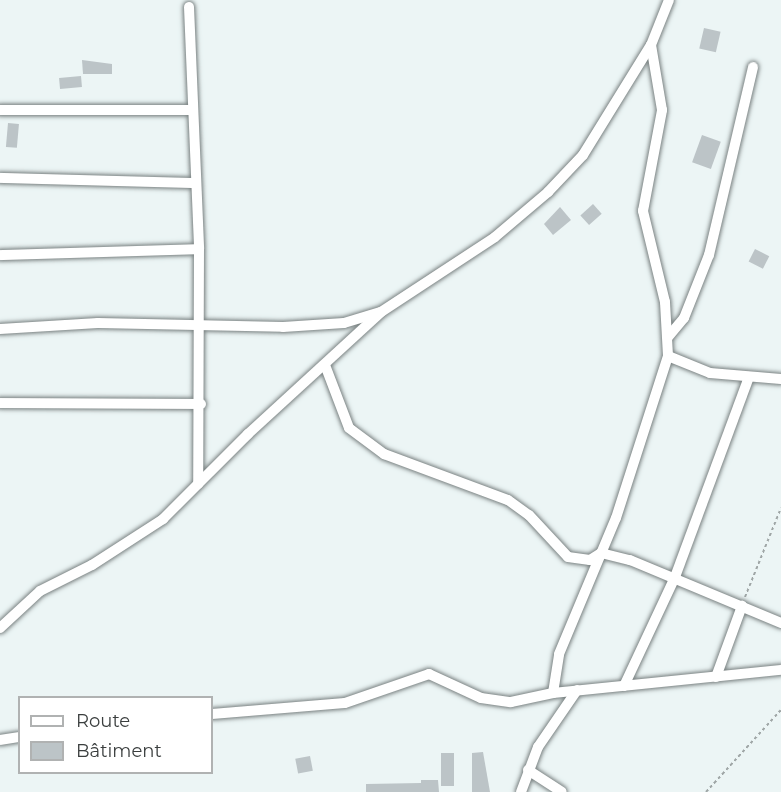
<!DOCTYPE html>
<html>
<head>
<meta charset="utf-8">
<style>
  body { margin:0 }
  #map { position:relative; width:781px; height:792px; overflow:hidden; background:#ecf5f5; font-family:Montserrat,sans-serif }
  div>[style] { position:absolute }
  .building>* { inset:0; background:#bcc4c7; transform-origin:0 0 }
  .path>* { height:2px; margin-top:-1px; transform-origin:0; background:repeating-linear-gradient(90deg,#9fa6a6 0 3px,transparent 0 6px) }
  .roads { filter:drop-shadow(0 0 2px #7a8282) drop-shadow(0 0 2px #7a8282) }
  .minor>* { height:10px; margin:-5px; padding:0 5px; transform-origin:5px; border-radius:5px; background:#fff }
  span { translate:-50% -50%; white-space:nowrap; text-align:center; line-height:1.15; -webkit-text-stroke:4.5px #fff; paint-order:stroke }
  .legend { position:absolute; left:18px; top:696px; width:195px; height:78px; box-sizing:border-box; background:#fff; border:2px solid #b0b2b2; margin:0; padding:8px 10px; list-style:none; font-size:18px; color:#3a3e3e }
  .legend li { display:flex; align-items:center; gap:12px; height:30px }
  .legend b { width:30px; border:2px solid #b0b2b2 }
</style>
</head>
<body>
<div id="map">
  <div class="building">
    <i style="left:704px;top:28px;width:17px;height:21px;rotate:13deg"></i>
    <i style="clip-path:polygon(82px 60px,112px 64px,112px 74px,83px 74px)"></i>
    <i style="left:81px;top:76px;width:11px;height:22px;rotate:85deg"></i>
    <i style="left:8px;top:123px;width:11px;height:24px;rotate:5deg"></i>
    <i style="left:702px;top:135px;width:20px;height:29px;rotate:20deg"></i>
    <i style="left:593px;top:204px;width:13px;height:17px;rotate:48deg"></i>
    <i style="clip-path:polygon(560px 207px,571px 220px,553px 235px,544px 224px)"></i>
    <i style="left:755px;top:249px;width:16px;height:14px;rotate:27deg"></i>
    <i style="clip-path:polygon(483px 752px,490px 792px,472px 792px,472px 753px)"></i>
    <i style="left:441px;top:753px;width:13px;height:33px"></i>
    <i style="left:310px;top:756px;width:15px;height:15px;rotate:79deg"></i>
    <i style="clip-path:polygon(421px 780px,438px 780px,439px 792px,366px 792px,366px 784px,421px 783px)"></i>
  </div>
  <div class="path">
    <i style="left:745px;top:597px;width:96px;rotate:-68deg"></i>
    <i style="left:706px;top:792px;width:111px;rotate:-47.6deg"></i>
  </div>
  <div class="roads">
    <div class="minor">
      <i style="left:189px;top:7px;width:242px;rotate:87.6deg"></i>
      <i style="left:199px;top:249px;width:235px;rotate:90.2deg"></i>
      <i style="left:0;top:110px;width:193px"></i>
      <i style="left:0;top:178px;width:196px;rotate:1.5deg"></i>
      <i style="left:0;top:255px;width:199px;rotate:-1.7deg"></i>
      <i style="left:0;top:329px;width:98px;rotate:-3.5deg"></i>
      <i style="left:98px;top:323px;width:185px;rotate:1.2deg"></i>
      <i style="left:283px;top:327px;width:61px;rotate:-3.8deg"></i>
      <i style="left:344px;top:323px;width:37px;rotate:-17deg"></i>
      <i style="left:668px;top:337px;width:25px;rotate:-50deg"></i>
      <i style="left:684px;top:318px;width:68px;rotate:-68.4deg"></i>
      <i style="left:709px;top:255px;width:193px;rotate:-76.8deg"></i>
      <i style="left:668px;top:356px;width:45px;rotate:22deg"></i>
      <i style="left:710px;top:373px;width:71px;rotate:4.8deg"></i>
      <i style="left:325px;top:365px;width:67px;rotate:69.1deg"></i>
      <i style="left:349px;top:428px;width:44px;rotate:36.6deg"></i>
      <i style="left:384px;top:454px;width:132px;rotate:20.4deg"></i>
      <i style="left:508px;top:500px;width:26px;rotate:36deg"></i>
      <i style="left:529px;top:515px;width:57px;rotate:47.1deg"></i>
      <i style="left:568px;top:557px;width:22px;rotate:8deg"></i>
      <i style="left:590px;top:560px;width:13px;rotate:-32deg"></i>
      <i style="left:601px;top:553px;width:30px;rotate:14deg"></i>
      <i style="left:630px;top:560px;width:164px;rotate:22.6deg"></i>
      <i style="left:0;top:403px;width:201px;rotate:0.3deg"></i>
      <i style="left:0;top:628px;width:54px;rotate:-42.8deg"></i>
      <i style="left:40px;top:591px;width:58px;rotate:-26.6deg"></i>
      <i style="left:92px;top:565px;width:85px;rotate:-32.9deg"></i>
      <i style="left:163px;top:519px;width:120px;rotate:-45deg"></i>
      <i style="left:248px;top:434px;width:180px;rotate:-42.5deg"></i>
      <i style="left:381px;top:312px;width:136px;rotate:-33.3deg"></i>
      <i style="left:495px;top:237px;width:70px;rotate:-40.3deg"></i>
      <i style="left:548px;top:192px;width:51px;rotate:-46.6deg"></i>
      <i style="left:583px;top:155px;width:129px;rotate:-58.3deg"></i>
      <i style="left:716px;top:677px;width:76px;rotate:-69.9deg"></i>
      <i style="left:624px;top:686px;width:120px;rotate:-64.9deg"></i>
      <i style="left:675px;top:577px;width:213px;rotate:-69.7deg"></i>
      <i style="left:553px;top:693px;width:39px;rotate:-81deg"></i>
      <i style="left:559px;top:654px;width:147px;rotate:-67.3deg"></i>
      <i style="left:616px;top:518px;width:170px;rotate:-72.2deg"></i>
      <i style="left:668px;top:356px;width:54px;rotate:-93.2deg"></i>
      <i style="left:665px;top:302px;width:94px;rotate:-103.6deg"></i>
      <i style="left:643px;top:211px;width:103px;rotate:-79.3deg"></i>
      <i style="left:662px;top:110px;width:66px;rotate:-99.6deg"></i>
      <i style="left:651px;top:45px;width:48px;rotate:-68.2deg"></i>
      <i style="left:212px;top:714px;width:133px;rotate:-4.7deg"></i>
      <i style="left:345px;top:703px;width:89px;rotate:-19deg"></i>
      <i style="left:429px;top:674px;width:57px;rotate:24.8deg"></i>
      <i style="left:481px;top:698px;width:30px;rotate:8deg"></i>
      <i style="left:511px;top:702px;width:43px;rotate:-12.1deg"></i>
      <i style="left:553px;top:693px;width:229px;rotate:-5.8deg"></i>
      <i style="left:0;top:740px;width:20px;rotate:-9deg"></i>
      <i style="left:528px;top:770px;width:40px;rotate:32.9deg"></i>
      <i style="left:521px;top:792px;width:48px;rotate:-69.3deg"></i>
      <i style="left:538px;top:747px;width:69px;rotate:-55.6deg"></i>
    </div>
  </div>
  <ul class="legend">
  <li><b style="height:8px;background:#fff"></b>Route</li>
  <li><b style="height:16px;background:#bcc4c7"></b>Bâtiment</li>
  </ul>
</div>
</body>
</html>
